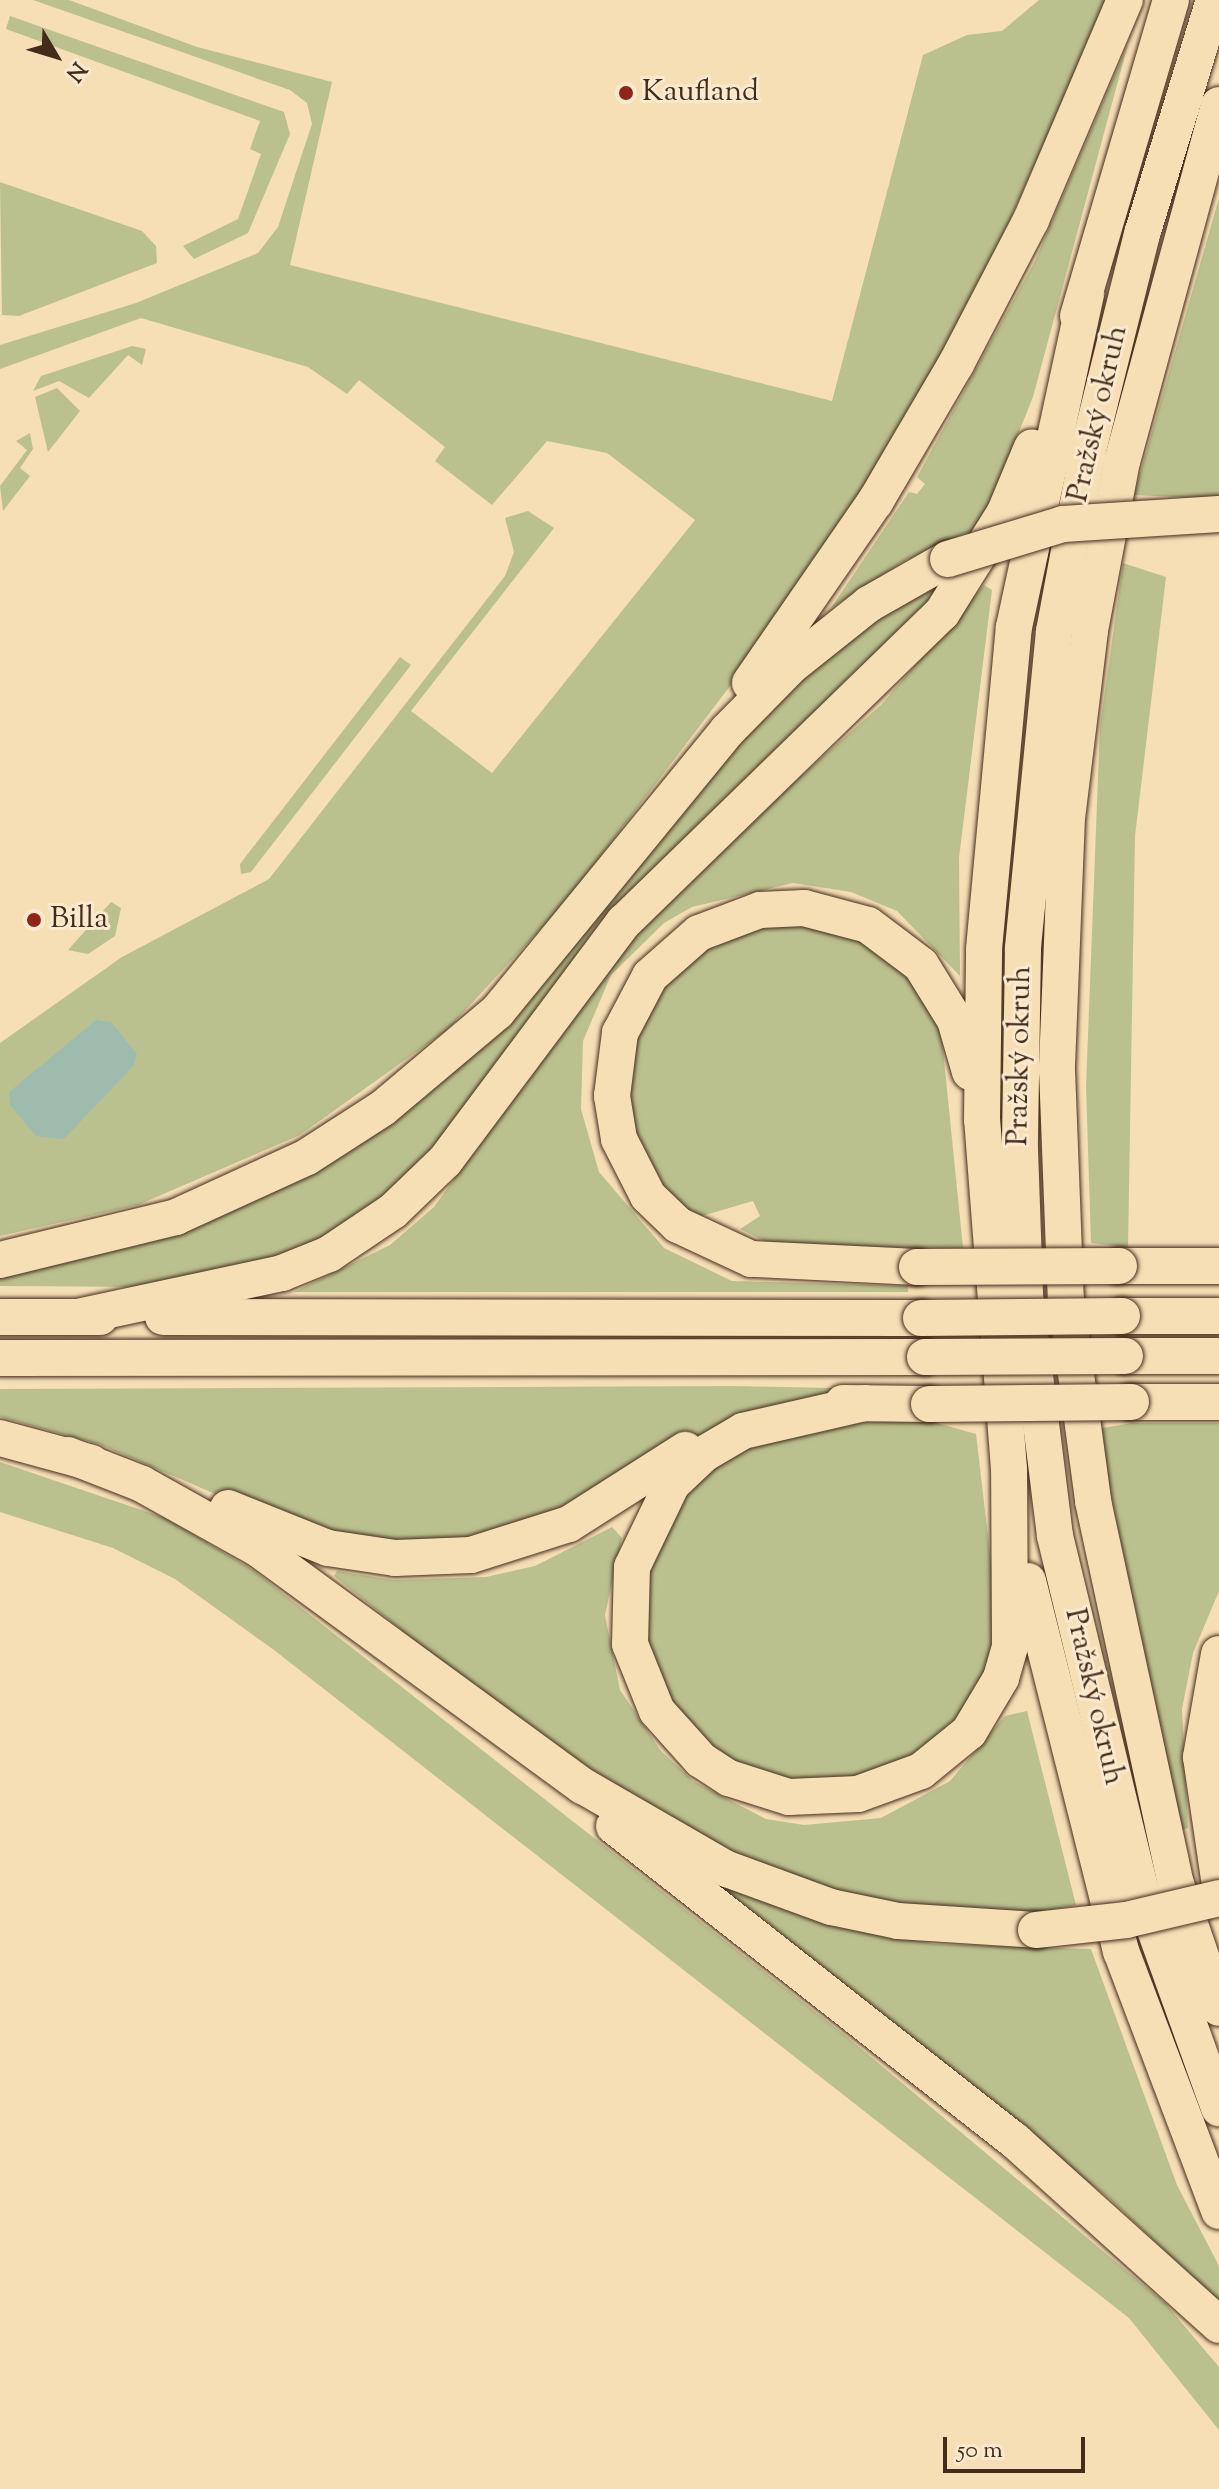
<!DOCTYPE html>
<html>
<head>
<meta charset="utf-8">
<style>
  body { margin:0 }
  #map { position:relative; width:1219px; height:2489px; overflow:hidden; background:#f6deb5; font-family:"Sorts Mill Goudy",serif }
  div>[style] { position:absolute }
  .green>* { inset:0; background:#bbc18e }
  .water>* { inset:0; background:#9dbcae }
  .roads { filter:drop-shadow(0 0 2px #442c1b) drop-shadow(0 0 2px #442c1b) }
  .motorway>* { height:36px; margin:-18px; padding:0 18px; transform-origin:18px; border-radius:18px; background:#f6deb5 }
  .bridges { filter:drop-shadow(0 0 2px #442c1b) drop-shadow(0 0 2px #442c1b) }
  .motorway-bridge>* { height:36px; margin:-18px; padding:0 18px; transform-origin:18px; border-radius:18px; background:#f6deb5 }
  .dots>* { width:22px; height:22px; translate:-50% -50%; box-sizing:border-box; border:4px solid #f9eacf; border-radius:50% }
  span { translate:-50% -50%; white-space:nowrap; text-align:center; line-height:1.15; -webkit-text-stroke:6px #f9eacf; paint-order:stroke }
  .poi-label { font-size:30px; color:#442c1b }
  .left { translate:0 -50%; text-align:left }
  .street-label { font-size:30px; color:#442c1b }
  .north { position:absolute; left:16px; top:16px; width:80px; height:80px; -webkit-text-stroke:6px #f9eacf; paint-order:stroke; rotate:128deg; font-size:22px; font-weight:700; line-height:32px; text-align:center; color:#442c1b }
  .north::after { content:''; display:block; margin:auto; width:28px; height:36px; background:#442c1b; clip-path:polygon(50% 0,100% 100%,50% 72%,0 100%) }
  .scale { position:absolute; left:943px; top:2437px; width:142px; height:36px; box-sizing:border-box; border:4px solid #442c1b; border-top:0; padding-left:10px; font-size:24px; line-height:28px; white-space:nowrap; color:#442c1b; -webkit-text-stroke:6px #f9eacf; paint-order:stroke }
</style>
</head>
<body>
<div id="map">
  <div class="green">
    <i style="clip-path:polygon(33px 0,69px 0,197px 47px,332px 82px,290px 265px,832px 401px,923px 55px,967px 35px,1002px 31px,1039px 0,1108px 0,984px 278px,867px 490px,737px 677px,567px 900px,447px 1030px,300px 1135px,138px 1205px,0 1236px,0 1043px,122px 957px,269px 879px,505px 576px,514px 552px,505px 518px,528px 511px,554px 528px,411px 711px,492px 773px,695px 520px,607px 453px,547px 441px,492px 505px,435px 461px,445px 447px,359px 380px,347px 394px,308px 367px,141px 318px,0 369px,0 345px,136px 303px,258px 253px,278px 227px,312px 124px,307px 103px,290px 90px)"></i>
    <i style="clip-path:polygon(10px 16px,284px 112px,290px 134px,248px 233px,194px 259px,183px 246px,238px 219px,261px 154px,250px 149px,260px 121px,6px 29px)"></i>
    <i style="clip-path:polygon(1128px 44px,1033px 397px,981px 526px,906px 560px,831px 608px,909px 492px,917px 494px,925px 484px,917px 477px,1035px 261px)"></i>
    <i style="clip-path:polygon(0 182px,142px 231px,156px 246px,157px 263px,19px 316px,2px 315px)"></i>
    <i style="clip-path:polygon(1219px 198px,1219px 499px,1134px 495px)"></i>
    <i style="clip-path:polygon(132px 346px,146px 349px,142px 365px,128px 355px,89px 398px,59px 381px,33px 391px,41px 376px)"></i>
    <i style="clip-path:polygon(57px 388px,80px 411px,48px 452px,35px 397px)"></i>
    <i style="clip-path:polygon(30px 433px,33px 449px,20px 468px,30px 476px,3px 511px,0 486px,27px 450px,16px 441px)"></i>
    <i style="clip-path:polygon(1123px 563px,1166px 577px,1135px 836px,1128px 1247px,1091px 1243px,1086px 1087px,1100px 726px)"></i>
    <i style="clip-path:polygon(951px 574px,850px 699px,436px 1156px,333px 1243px,165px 1287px,0 1286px,0 1270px,362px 1132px,848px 631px)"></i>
    <i style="clip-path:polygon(984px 585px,992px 590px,959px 858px,960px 976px,897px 911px,851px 892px,793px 883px,692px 907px,664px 923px,611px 975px,583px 1041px,581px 1109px,599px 1172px,664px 1248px,732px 1281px,908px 1286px,908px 1292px,294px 1292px,390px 1245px,434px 1207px,618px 954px,693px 872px,881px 705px)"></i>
    <i style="clip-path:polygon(400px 657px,411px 665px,251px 872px,241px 874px,240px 864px)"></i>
    <i style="clip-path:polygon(111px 902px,121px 908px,115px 936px,88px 954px,68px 950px)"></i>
    <i style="clip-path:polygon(792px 920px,859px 938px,907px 974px,941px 1030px,963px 1248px,776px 1247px,740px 1229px,760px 1216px,753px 1201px,695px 1218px,648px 1175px,625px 1126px,630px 1030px,698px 942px)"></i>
    <i style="clip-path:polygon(735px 1386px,920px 1390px,833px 1398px,530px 1535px,398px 1552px,262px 1514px,99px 1444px,0 1417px,0 1389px)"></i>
    <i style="clip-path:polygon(930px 1421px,976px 1434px,997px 1613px,990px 1673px,960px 1724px,911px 1764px,801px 1787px,749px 1774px,706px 1749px,667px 1707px,647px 1664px,641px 1568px,699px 1473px,743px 1444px,853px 1422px)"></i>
    <i style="clip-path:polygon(1132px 1423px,1219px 1423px,1219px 1591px,1193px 1653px,1182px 1709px,1188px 1828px,1182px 1830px,1097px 1429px)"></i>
    <i style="clip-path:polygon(0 1462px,165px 1518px,253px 1570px,846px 2036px,1165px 2303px,1219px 2367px,1219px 2430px,1129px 2318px,274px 1650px,175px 1579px,113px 1548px,0 1512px)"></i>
    <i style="clip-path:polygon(612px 1527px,622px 1538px,605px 1615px,620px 1690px,661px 1751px,693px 1781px,766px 1819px,804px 1825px,881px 1818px,950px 1781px,1005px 1716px,1027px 1711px,1076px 1905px,1035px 1913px,856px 1901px,702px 1844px,521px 1726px,334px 1576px,337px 1571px,394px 1580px,486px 1577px,535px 1566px)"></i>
    <i style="clip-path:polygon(683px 1867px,855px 1928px,933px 1944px,1091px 1949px,1177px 2185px,1219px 2266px,1219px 2302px,1109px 2198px)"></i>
  </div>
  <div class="water">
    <i style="clip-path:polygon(96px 1020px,111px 1022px,137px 1054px,133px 1066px,64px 1139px,36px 1136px,10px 1105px,9px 1092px)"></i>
  </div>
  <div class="roads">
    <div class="motorway">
      <i style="left:1214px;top:0;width:245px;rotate:107.1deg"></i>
      <i style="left:1142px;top:234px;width:228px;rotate:104deg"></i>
      <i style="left:1087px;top:455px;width:179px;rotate:100.6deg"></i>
      <i style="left:1054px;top:631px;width:320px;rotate:95.6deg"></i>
      <i style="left:1023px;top:949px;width:200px;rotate:90.9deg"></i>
      <i style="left:1020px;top:1149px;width:146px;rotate:88deg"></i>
      <i style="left:1025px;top:1295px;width:243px;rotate:82.9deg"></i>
      <i style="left:1055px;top:1536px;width:365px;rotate:76.4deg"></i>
      <i style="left:1141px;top:1891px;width:231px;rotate:70.2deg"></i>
      <i style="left:1219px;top:105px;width:369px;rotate:105.2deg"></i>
      <i style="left:1122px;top:461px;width:173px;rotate:100.7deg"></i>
      <i style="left:1090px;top:631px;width:187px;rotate:97deg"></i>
      <i style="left:1067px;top:817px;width:253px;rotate:92.3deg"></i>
      <i style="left:1057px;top:1070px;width:230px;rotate:87.8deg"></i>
      <i style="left:1066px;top:1300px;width:203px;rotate:82.3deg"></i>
      <i style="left:1093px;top:1501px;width:392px;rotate:77.8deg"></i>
      <i style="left:1176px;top:1884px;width:131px;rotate:70.9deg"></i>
      <i style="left:1078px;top:316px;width:329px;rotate:-73.6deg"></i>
      <i style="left:750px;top:683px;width:220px;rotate:-55.4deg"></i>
      <i style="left:875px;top:502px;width:160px;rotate:-59.6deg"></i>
      <i style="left:956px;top:364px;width:162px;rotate:-62.5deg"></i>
      <i style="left:1031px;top:220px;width:239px;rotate:-66.9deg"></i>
      <i style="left:0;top:1260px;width:181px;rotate:-13.7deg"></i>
      <i style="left:176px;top:1217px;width:144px;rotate:-24.6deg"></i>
      <i style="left:307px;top:1157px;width:90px;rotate:-32.8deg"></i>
      <i style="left:383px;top:1108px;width:150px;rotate:-40.1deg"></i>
      <i style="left:498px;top:1011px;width:362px;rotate:-50.7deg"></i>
      <i style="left:727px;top:731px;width:91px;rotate:-45.4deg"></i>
      <i style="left:791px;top:666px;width:100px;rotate:-38.5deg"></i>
      <i style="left:869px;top:604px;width:91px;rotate:-29.7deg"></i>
      <i style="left:1119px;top:1266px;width:100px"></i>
      <i style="left:917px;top:1267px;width:166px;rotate:-177.2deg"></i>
      <i style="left:751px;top:1259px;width:81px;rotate:-155deg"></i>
      <i style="left:678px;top:1225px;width:42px;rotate:-136deg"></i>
      <i style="left:648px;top:1196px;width:64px;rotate:-117deg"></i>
      <i style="left:619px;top:1139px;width:44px;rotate:-99.2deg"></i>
      <i style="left:612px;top:1096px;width:64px;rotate:-82.8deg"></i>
      <i style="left:620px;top:1033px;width:64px;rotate:-62.2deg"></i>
      <i style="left:650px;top:976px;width:65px;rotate:-41.3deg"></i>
      <i style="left:699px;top:933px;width:65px;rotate:-20.7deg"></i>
      <i style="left:760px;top:910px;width:44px;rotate:-2.6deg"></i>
      <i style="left:804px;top:908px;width:66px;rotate:14.9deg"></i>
      <i style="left:868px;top:925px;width:66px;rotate:37deg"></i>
      <i style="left:921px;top:965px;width:65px;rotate:58.3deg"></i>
      <i style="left:955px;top:1020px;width:54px;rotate:73.9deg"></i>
      <i style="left:1122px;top:1316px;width:97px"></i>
      <i style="left:0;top:1317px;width:100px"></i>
      <i style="left:77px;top:1317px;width:210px;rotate:-12.1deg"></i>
      <i style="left:282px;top:1273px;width:51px;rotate:-22deg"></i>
      <i style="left:329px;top:1254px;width:77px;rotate:-33.9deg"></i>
      <i style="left:393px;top:1211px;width:72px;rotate:-43.9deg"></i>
      <i style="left:445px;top:1161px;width:299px;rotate:-53.2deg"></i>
      <i style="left:624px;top:922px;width:443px;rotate:-44.2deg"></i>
      <i style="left:942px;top:613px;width:119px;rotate:-58deg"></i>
      <i style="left:1005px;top:512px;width:70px;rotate:-67.4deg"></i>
      <i style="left:163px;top:1317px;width:758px;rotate:0.08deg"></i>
      <i style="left:1125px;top:1356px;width:94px"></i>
      <i style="left:0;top:1358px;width:925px;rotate:-0.06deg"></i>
      <i style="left:1131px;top:1402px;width:88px"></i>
      <i style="left:843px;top:1403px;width:86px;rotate:0.7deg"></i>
      <i style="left:865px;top:1403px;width:125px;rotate:167.1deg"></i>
      <i style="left:743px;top:1431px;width:45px;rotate:149.5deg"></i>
      <i style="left:704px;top:1454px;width:44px;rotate:136.8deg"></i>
      <i style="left:672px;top:1484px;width:92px;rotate:115.7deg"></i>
      <i style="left:632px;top:1567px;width:77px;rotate:91.5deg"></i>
      <i style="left:630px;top:1644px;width:72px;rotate:68.1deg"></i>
      <i style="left:657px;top:1711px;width:66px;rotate:48.1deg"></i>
      <i style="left:701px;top:1760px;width:33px;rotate:33deg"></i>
      <i style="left:729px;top:1778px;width:63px;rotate:17.6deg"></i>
      <i style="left:789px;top:1797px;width:69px;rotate:-2.5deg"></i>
      <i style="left:858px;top:1794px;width:67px;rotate:-20.1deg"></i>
      <i style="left:921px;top:1771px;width:62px;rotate:-39.1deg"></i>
      <i style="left:969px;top:1732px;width:63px;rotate:-59.3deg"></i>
      <i style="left:1001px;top:1678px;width:33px;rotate:-74deg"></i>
      <i style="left:1010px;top:1646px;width:177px;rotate:-90.3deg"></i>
      <i style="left:1009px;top:1469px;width:350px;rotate:-94.4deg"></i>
      <i style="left:982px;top:1120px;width:171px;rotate:-89.3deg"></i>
      <i style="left:984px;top:949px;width:323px;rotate:-84.7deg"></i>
      <i style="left:1014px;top:627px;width:341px;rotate:-77.8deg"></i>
      <i style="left:0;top:1438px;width:95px;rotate:15.2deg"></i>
      <i style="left:68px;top:1455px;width:79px;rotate:21.4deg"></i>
      <i style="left:142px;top:1484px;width:135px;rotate:29.2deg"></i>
      <i style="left:260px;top:1550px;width:400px;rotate:36.2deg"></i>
      <i style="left:583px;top:1786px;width:166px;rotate:30deg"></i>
      <i style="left:727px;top:1869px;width:111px;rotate:20.1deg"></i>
      <i style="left:831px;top:1907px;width:68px;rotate:11.8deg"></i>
      <i style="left:898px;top:1921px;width:138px;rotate:3.7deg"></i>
      <i style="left:228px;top:1508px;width:108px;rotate:21.8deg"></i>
      <i style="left:328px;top:1548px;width:68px;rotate:8.5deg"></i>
      <i style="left:395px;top:1558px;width:76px;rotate:-2.3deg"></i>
      <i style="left:471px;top:1555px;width:103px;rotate:-17.6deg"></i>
      <i style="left:569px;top:1524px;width:138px;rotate:-32.5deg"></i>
      <i style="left:1028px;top:1581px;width:382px;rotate:75.9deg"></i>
      <i style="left:1121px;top:1951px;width:278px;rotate:69.3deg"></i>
      <i style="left:1219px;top:1654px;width:105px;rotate:99.9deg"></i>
      <i style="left:1201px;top:1757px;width:123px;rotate:81.6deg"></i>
      <i style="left:614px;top:1826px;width:510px;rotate:38.15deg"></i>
      <i style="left:1015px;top:2141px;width:275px;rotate:42deg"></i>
    </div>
  </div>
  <div class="bridges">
    <div class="motorway-bridge">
      <i style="left:948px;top:559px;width:120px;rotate:-16.9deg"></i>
      <i style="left:1063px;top:524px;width:156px;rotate:-3.7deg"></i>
      <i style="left:917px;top:1267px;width:202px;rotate:-0.3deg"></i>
      <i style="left:921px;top:1318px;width:201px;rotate:-0.6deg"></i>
      <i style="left:925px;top:1357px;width:200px;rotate:-0.3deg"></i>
      <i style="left:929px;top:1404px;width:202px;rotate:-0.6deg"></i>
      <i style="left:1036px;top:1930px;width:91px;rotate:-6.3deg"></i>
      <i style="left:1126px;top:1920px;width:96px;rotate:-13.3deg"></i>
    </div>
  </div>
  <div class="dots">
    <i style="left:626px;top:93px;background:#8f2418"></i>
    <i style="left:34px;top:920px;background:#8f2418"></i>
  </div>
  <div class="poi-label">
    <span class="left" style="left:642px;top:93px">Kaufland</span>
    <span class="left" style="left:50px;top:920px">Billa</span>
  </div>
  <div class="street-label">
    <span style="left:1099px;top:414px;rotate:-77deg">Pražský okruh</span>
    <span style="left:1021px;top:1056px;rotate:-89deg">Pražský okruh</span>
    <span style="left:1093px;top:1697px;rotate:77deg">Pražský okruh</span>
  </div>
  <div class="north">N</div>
  <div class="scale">50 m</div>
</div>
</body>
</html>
